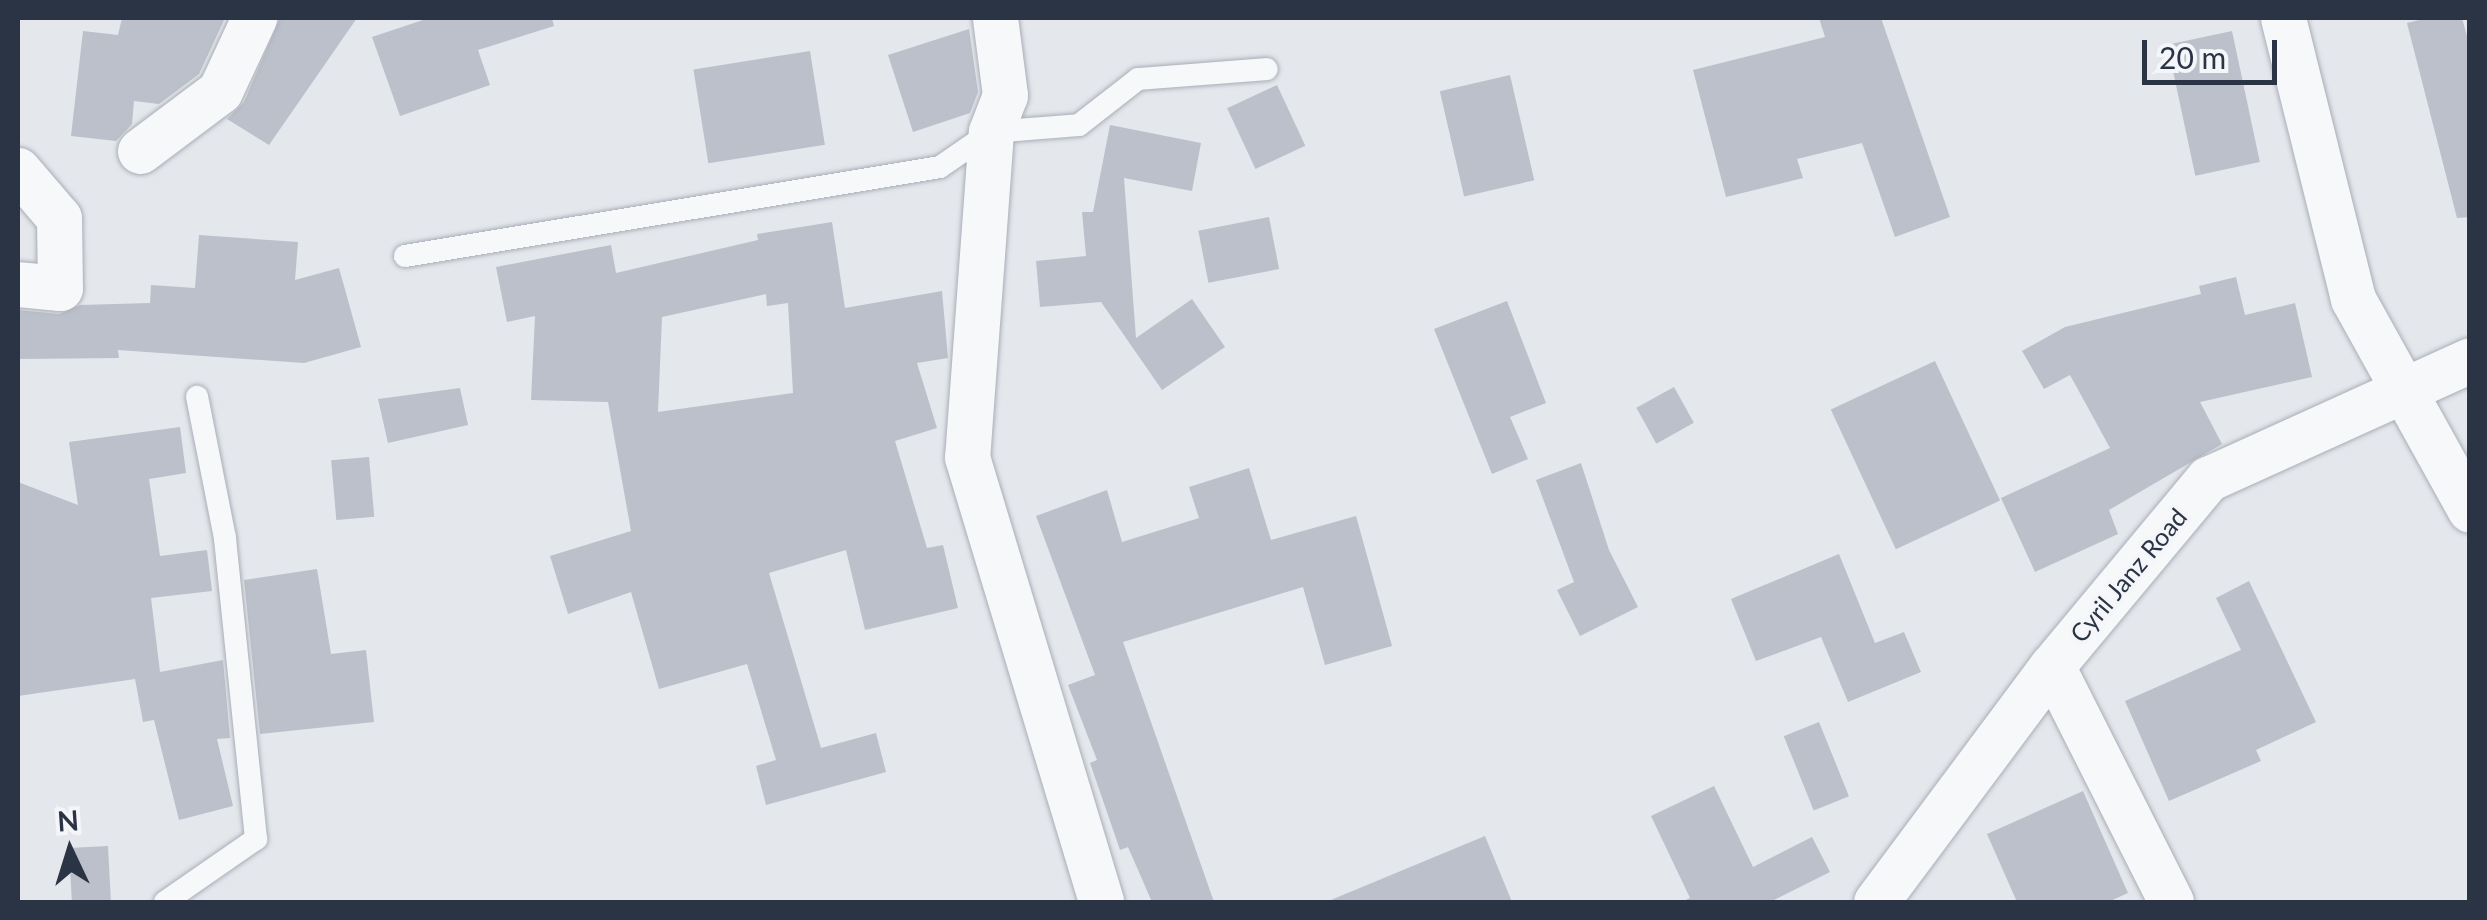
<!DOCTYPE html>
<html>
<head>
<meta charset="utf-8">
<style>
  body { margin:0 }
  #map { position:relative; width:2487px; height:920px; overflow:hidden; background:#e4e7ec; font-family:Lato,sans-serif }
  div>[style] { position:absolute }
  .building>* { inset:0; background:#bbc0ca; transform-origin:0 0 }
  .roads { filter:drop-shadow(0 0 2px #a9aeb7) drop-shadow(0 0 2px #a9aeb7) }
  .service>* { height:22px; margin:-11px; padding:0 11px; transform-origin:11px; border-radius:11px; background:#f7f8fa }
  .minor>* { height:45px; margin:-22.5px; padding:0 22.5px; transform-origin:22.5px; border-radius:22.5px; background:#f7f8fa }
  span { translate:-50% -50%; white-space:nowrap; text-align:center; line-height:1.15; -webkit-text-stroke:8px #f4f6f9; paint-order:stroke }
  .street-label { font-size:25px; color:#2b3445 }
  .frame { position:absolute; inset:0; border:20px solid #2b3445; pointer-events:none }
  .north { position:absolute; left:20px; top:800px; width:100px; height:100px; -webkit-text-stroke:8px #f4f6f9; paint-order:stroke; rotate:356deg; font-size:28px; font-weight:700; line-height:40px; text-align:center; color:#2b3445 }
  .north::after { content:''; display:block; margin:auto; width:35px; height:45px; background:#2b3445; clip-path:polygon(50% 0,100% 100%,50% 72%,0 100%) }
  .scale { position:absolute; left:2142px; top:40px; width:135px; height:45px; box-sizing:border-box; border:5px solid #2b3445; border-top:0; padding-left:12px; font-size:30px; line-height:35px; white-space:nowrap; color:#2b3445; -webkit-text-stroke:8px #f4f6f9; paint-order:stroke }
</style>
</head>
<body>
<div id="map">
  <div class="building">
    <i style="clip-path:polygon(122px 18px,225px 18px,199px 74px,159px 104px,134px 101px,132px 124px,116px 141px,71px 136px,83px 31px,118px 35px)"></i>
    <i style="clip-path:polygon(280px 18px,357px 18px,269px 145px,227px 119px,244px 102px)"></i>
    <i style="clip-path:polygon(429px 18px,552px 18px,554px 26px,478px 50px,490px 85px,400px 116px,372px 37px)"></i>
    <i style="clip-path:polygon(1819px 18px,1881px 18px,1950px 217px,1895px 237px,1862px 143px,1797px 159px,1803px 178px,1726px 197px,1693px 70px,1825px 37px)"></i>
    <i style="clip-path:polygon(2427px 18px,2462px 18px,2470px 47px,2470px 217px,2457px 218px,2407px 23px)"></i>
    <i style="clip-path:polygon(969px 29px,978px 92px,970px 113px,913px 132px,888px 55px)"></i>
    <i style="left:2232px;top:31px;width:134px;height:66px;rotate:78deg"></i>
    <i style="left:810px;top:51px;width:95px;height:118px;rotate:81deg"></i>
    <i style="left:1510px;top:75px;width:108px;height:72px;rotate:77deg"></i>
    <i style="left:1277px;top:85px;width:67px;height:55px;rotate:65deg"></i>
    <i style="clip-path:polygon(1110px 125px,1201px 143px,1192px 191px,1124px 178px,1136px 338px,1192px 299px,1225px 347px,1162px 390px,1101px 302px,1040px 307px,1036px 261px,1086px 256px,1082px 212px,1093px 212px)"></i>
    <i style="left:1269px;top:217px;width:53px;height:72px;rotate:79deg"></i>
    <i style="clip-path:polygon(evenodd,832px 222px,845px 308px,942px 291px,948px 358px,917px 363px,937px 428px,895px 441px,927px 548px,943px 545px,958px 608px,865px 630px,846px 550px,769px 573px,821px 748px,876px 733px,886px 772px,766px 805px,756px 766px,776px 760px,747px 664px,659px 689px,631px 592px,568px 614px,550px 556px,631px 531px,608px 402px,531px 400px,535px 316px,507px 322px,496px 267px,611px 245px,616px 273px,758px 240px,757px 234px,832px 222px,766px 294px,767px 306px,788px 303px,793px 393px,658px 412px,662px 317px,766px 294px)"></i>
    <i style="clip-path:polygon(199px 235px,298px 242px,295px 280px,339px 268px,361px 347px,304px 363px,118px 350px,119px 358px,18px 359px,18px 310px,59px 314px,80px 305px,150px 303px,151px 285px,195px 288px)"></i>
    <i style="clip-path:polygon(2236px 277px,2245px 315px,2295px 303px,2312px 377px,2200px 402px,2222px 444px,2109px 510px,2118px 534px,2035px 572px,2001px 498px,2110px 448px,2070px 375px,2044px 389px,2022px 351px,2065px 327px,2201px 294px,2199px 286px)"></i>
    <i style="clip-path:polygon(1507px 301px,1546px 403px,1510px 417px,1528px 459px,1492px 474px,1434px 329px)"></i>
    <i style="left:1935px;top:361px;width:154px;height:115px;rotate:65deg"></i>
    <i style="left:1674px;top:387px;width:41px;height:43px;rotate:61deg"></i>
    <i style="clip-path:polygon(460px 388px,468px 425px,388px 443px,378px 399px)"></i>
    <i style="clip-path:polygon(180px 427px,186px 473px,149px 479px,160px 556px,207px 550px,212px 591px,151px 598px,160px 672px,223px 660px,230px 738px,217px 739px,233px 806px,179px 820px,154px 720px,143px 722px,135px 679px,18px 696px,18px 482px,78px 505px,69px 442px)"></i>
    <i style="left:369px;top:457px;width:60px;height:38px;rotate:85deg"></i>
    <i style="clip-path:polygon(1581px 463px,1609px 550px,1638px 607px,1580px 636px,1557px 590px,1574px 582px,1536px 480px)"></i>
    <i style="clip-path:polygon(1249px 468px,1271px 540px,1356px 516px,1392px 646px,1325px 665px,1303px 587px,1123px 642px,1214px 902px,1152px 902px,1128px 847px,1120px 850px,1090px 763px,1097px 760px,1068px 685px,1095px 675px,1036px 516px,1107px 490px,1122px 542px,1199px 518px,1189px 487px)"></i>
    <i style="clip-path:polygon(1839px 554px,1875px 643px,1904px 632px,1921px 672px,1848px 702px,1821px 637px,1756px 661px,1731px 599px)"></i>
    <i style="clip-path:polygon(317px 569px,331px 654px,366px 650px,374px 722px,260px 734px,244px 580px)"></i>
    <i style="clip-path:polygon(2249px 581px,2316px 722px,2256px 750px,2261px 761px,2169px 801px,2125px 701px,2241px 650px,2216px 598px)"></i>
    <i style="left:1819px;top:722px;width:80px;height:38px;rotate:68deg"></i>
    <i style="clip-path:polygon(1714px 786px,1753px 867px,1812px 837px,1830px 872px,1770px 902px,1681px 902px,1690px 898px,1651px 816px)"></i>
    <i style="clip-path:polygon(2083px 791px,2128px 893px,2108px 902px,2017px 902px,1987px 834px)"></i>
    <i style="clip-path:polygon(1485px 836px,1512px 902px,1326px 902px)"></i>
    <i style="left:108px;top:846px;width:56px;height:39px;rotate:87deg"></i>
  </div>
  <div class="roads">
    <div class="service">
      <i style="left:405px;top:256px;width:542px;rotate:-9.44deg"></i>
      <i style="left:940px;top:167px;width:62px;rotate:-34.5deg"></i>
      <i style="left:991px;top:132px;width:88px;rotate:-4.5deg"></i>
      <i style="left:1079px;top:125px;width:75px;rotate:-37.9deg"></i>
      <i style="left:1138px;top:79px;width:129px;rotate:-4.4deg"></i>
      <i style="left:165px;top:902px;width:111px;rotate:-34.7deg"></i>
      <i style="left:256px;top:839px;width:303px;rotate:-95.9deg"></i>
      <i style="left:225px;top:538px;width:144px;rotate:-101.2deg"></i>
    </div>
    <div class="minor">
      <i style="left:995px;top:18px;width:78px;rotate:82.6deg"></i>
      <i style="left:1005px;top:95px;width:40px;rotate:111deg"></i>
      <i style="left:991px;top:132px;width:326px;rotate:94.2deg"></i>
      <i style="left:967px;top:457px;width:465px;rotate:73.2deg"></i>
      <i style="left:2283px;top:18px;width:290px;rotate:76deg"></i>
      <i style="left:2353px;top:299px;width:241px;rotate:61deg"></i>
      <i style="left:140px;top:151px;width:100px;rotate:-36.9deg"></i>
      <i style="left:220px;top:91px;width:81px;rotate:-65deg"></i>
      <i style="left:18px;top:170px;width:63px;rotate:49.5deg"></i>
      <i style="left:59px;top:218px;width:70px;rotate:89.2deg"></i>
      <i style="left:60px;top:288px;width:42px;rotate:-174.6deg"></i>
      <i style="left:2052px;top:666px;width:264px;rotate:63.2deg"></i>
      <i style="left:1876px;top:902px;width:294px;rotate:-53.3deg"></i>
      <i style="left:2052px;top:666px;width:244px;rotate:-50.2deg"></i>
      <i style="left:2208px;top:479px;width:288px;rotate:-24.4deg"></i>
    </div>
  </div>
  <div class="street-label">
    <span style="left:2128px;top:575px;rotate:-50deg">Cyril Janz Road</span>
  </div>
  <div class="frame"></div>
  <div class="north">N</div>
  <div class="scale">20 m</div>
</div>
</body>
</html>
